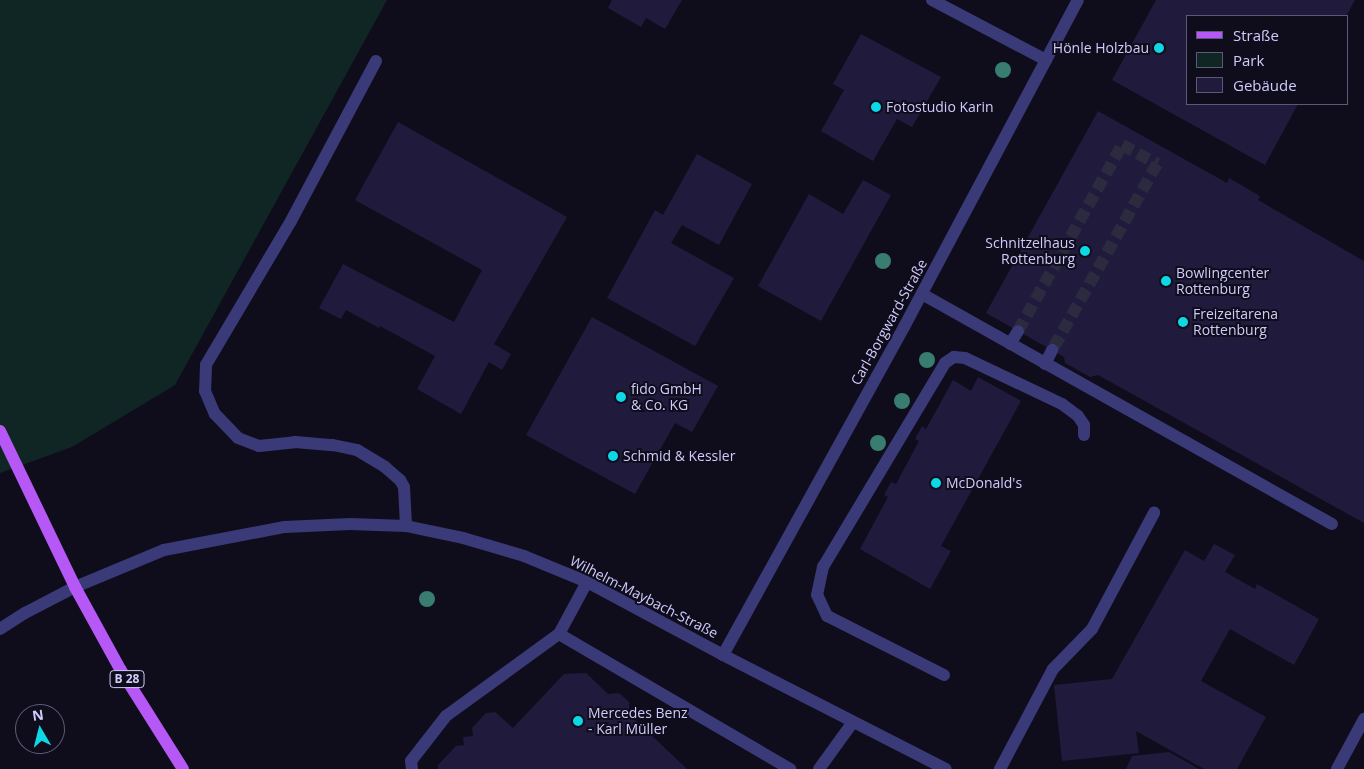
<!DOCTYPE html>
<html>
<head>
<meta charset="utf-8">
<style>
  body { margin:0 }
  #map { position:relative; width:1364px; height:769px; overflow:hidden; background:#0f0d1c; font-family:"Open Sans",sans-serif }
  div>[style] { position:absolute }
  .green>* { inset:0; background:#102624 }
  .building>* { inset:0; background:#201a3c }
  .minor-tunnel>* { height:12px; margin-top:-6px; transform-origin:0; background:repeating-linear-gradient(90deg,#2c2a3e 0 12px,transparent 0 18px) }
  .minor>* { height:12px; margin:-6px; padding:0 6px; transform-origin:6px; border-radius:6px; background:#3a3a79 }
  .major>* { height:12px; margin:-6px; padding:0 6px; transform-origin:6px; border-radius:6px; background:#b558f6 }
  .trees>* { width:16px; height:16px; margin:-8px; border-radius:50%; background:#397c70 }
  .dots>* { width:14px; height:14px; translate:-50% -50%; box-sizing:border-box; border:2px solid #0f0d1c; border-radius:50% }
  span { translate:-50% -50%; white-space:nowrap; text-align:center; line-height:1.15; -webkit-text-stroke:4px #0f0d1c; paint-order:stroke }
  .shield-label span { padding:1px 4px; background:#0f0d1c; border:1px solid; border-radius:4px; -webkit-text-stroke-width:0 }
  .shield-label { font-size:12px; color:#cfcbfc; font-weight:700 }
  .poi-label { font-size:14px; color:#cfcbfc }
  .right { translate:-100% -50%; text-align:right }
  .left { translate:0 -50%; text-align:left }
  .street-label { font-size:14px; color:#cfcbfc }
  .legend { position:absolute; left:1186px; top:15px; width:162px; height:90px; box-sizing:border-box; background:#0f0d1c; border:1px solid #5c5976; margin:0; padding:6px 9px; list-style:none; font-size:15px; color:#cfcbfc }
  .legend li { display:flex; align-items:center; gap:10px; height:25px }
  .legend b { width:25px; border:1px solid #5c5976 }
  .north { position:absolute; left:15px; top:704px; width:50px; height:50px; box-sizing:border-box; background:#0f0d1c; border:1px solid #5c5976; border-radius:50%; rotate:352deg; font-size:14px; font-weight:700; line-height:20px; text-align:center; color:#cfcbfc }
  .north::after { content:''; display:block; margin:auto; width:18px; height:22px; background:#0dd8e6; clip-path:polygon(50% 0,100% 100%,50% 72%,0 100%) }
</style>
</head>
<body>
<div id="map">
  <div class="green">
    <i style="clip-path:polygon(0 0,387px 0,175px 385px,72px 447px,0 473px)"></i>
  </div>
  <div class="building">
    <i style="clip-path:polygon(612px 0,682px 0,665px 29px,646px 18px,641px 27px,608px 8px)"></i>
    <i style="clip-path:polygon(1156px 0,1355px 0,1346px 16px,1188px 16px,1188px 104px,1298px 104px,1265px 165px,1112px 80px)"></i>
    <i style="clip-path:polygon(861px 34px,941px 77px,912px 127px,897px 119px,873px 161px,821px 131px,844px 90px,833px 84px)"></i>
    <i style="clip-path:polygon(1098px 111px,1227px 183px,1229px 178px,1260px 196px,1258px 200px,1364px 261px,1364px 523px,1098px 375px,1090px 377px,1065px 363px,1064px 357px,986px 313px)"></i>
    <i style="clip-path:polygon(398px 122px,567px 217px,494px 344px,511px 354px,502px 370px,489px 362px,461px 414px,417px 389px,435px 356px,380px 326px,379px 328px,346px 310px,341px 319px,319px 308px,343px 264px,454px 322px,482px 270px,355px 200px)"></i>
    <i style="clip-path:polygon(697px 154px,752px 184px,719px 245px,682px 225px,671px 243px,734px 278px,695px 346px,607px 298px,655px 210px,663px 215px)"></i>
    <i style="clip-path:polygon(863px 180px,891px 195px,821px 321px,758px 286px,809px 194px,843px 214px)"></i>
    <i style="clip-path:polygon(592px 317px,718px 386px,692px 432px,675px 423px,635px 494px,526px 435px)"></i>
    <i style="clip-path:polygon(978px 377px,1021px 401px,941px 546px,951px 551px,930px 589px,860px 549px,888px 497px,884px 495px,891px 482px,896px 484px,919px 441px,915px 439px,922px 426px,926px 429px,953px 380px,971px 391px)"></i>
    <i style="clip-path:polygon(1214px 544px,1235px 555px,1225px 572px,1255px 589px,1257px 584px,1319px 619px,1294px 665px,1230px 629px,1201px 681px,1266px 717px,1237px 769px,1204px 769px,1136px 731px,1139px 753px,1062px 761px,1054px 685px,1112px 679px,1185px 550px,1204px 561px)"></i>
    <i style="clip-path:polygon(586px 673px,608px 694px,619px 693px,629px 702px,629px 714px,687px 769px,438px 769px,438px 765px,456px 746px,464px 745px,463px 737px,473px 736px,472px 728px,486px 713px,495px 712px,513px 728px,564px 674px)"></i>
    <i style="clip-path:polygon(1169px 752px,1199px 769px,1126px 769px,1132px 756px)"></i>
  </div>
  <div class="minor-tunnel">
    <i style="left:1018px;top:331px;width:213px;rotate:-60.8deg"></i>
    <i style="left:1122px;top:145px;width:40px;rotate:28deg"></i>
    <i style="left:1157px;top:164px;width:214px;rotate:119.4deg"></i>
  </div>
  <div class="minor">
    <i style="left:932px;top:0;width:129px;rotate:27.8deg"></i>
    <i style="left:376px;top:61px;width:181px;rotate:118deg"></i>
    <i style="left:291px;top:221px;width:167px;rotate:120.6deg"></i>
    <i style="left:206px;top:365px;width:26px;rotate:92deg"></i>
    <i style="left:205px;top:391px;width:25px;rotate:67deg"></i>
    <i style="left:215px;top:414px;width:33px;rotate:46deg"></i>
    <i style="left:238px;top:438px;width:22px;rotate:21deg"></i>
    <i style="left:259px;top:446px;width:36px;rotate:-6deg"></i>
    <i style="left:295px;top:442px;width:38px;rotate:5deg"></i>
    <i style="left:333px;top:445px;width:25px;rotate:12deg"></i>
    <i style="left:357px;top:450px;width:33px;rotate:31deg"></i>
    <i style="left:385px;top:467px;width:20px;rotate:41deg"></i>
    <i style="left:400px;top:480px;width:8px;rotate:60deg"></i>
    <i style="left:404px;top:487px;width:39px;rotate:87deg"></i>
    <i style="left:922px;top:294px;width:470px;rotate:29.3deg"></i>
    <i style="left:1010px;top:344px;width:15px;rotate:-58deg"></i>
    <i style="left:1045px;top:364px;width:16px;rotate:-63deg"></i>
    <i style="left:0;top:629px;width:30px;rotate:-33deg"></i>
    <i style="left:25px;top:613px;width:56px;rotate:-27.5deg"></i>
    <i style="left:75px;top:587px;width:96px;rotate:-22.6deg"></i>
    <i style="left:164px;top:550px;width:123px;rotate:-10.8deg"></i>
    <i style="left:285px;top:527px;width:65px;rotate:-2.6deg"></i>
    <i style="left:350px;top:524px;width:56px;rotate:2deg"></i>
    <i style="left:406px;top:526px;width:58px;rotate:11.9deg"></i>
    <i style="left:463px;top:538px;width:64px;rotate:16.4deg"></i>
    <i style="left:524px;top:556px;width:68px;rotate:22.4deg"></i>
    <i style="left:587px;top:582px;width:154px;rotate:28.2deg"></i>
    <i style="left:723px;top:655px;width:250px;rotate:27.1deg"></i>
    <i style="left:559px;top:634px;width:268px;rotate:30.3deg"></i>
    <i style="left:723px;top:655px;width:375px;rotate:-61.1deg"></i>
    <i style="left:904px;top:327px;width:370px;rotate:-62deg"></i>
    <i style="left:944px;top:675px;width:131px;rotate:-153.2deg"></i>
    <i style="left:827px;top:616px;width:23px;rotate:-115deg"></i>
    <i style="left:817px;top:595px;width:29px;rotate:-78deg"></i>
    <i style="left:823px;top:567px;width:238px;rotate:-59.1deg"></i>
    <i style="left:945px;top:363px;width:11px;rotate:-34deg"></i>
    <i style="left:954px;top:357px;width:11px;rotate:5deg"></i>
    <i style="left:965px;top:358px;width:107px;rotate:25.4deg"></i>
    <i style="left:1062px;top:404px;width:20px;rotate:37deg"></i>
    <i style="left:1078px;top:416px;width:11px;rotate:56deg"></i>
    <i style="left:1084px;top:425px;width:10px;rotate:90deg"></i>
    <i style="left:412px;top:769px;width:8px;rotate:-97deg"></i>
    <i style="left:411px;top:761px;width:57px;rotate:-52.1deg"></i>
    <i style="left:446px;top:716px;width:140px;rotate:-36deg"></i>
    <i style="left:559px;top:634px;width:59px;rotate:-61.7deg"></i>
    <i style="left:819px;top:769px;width:58px;rotate:-54.1deg"></i>
    <i style="left:1000px;top:769px;width:113px;rotate:-62.1deg"></i>
    <i style="left:1053px;top:669px;width:56px;rotate:-45.7deg"></i>
    <i style="left:1092px;top:629px;width:132px;rotate:-61.9deg"></i>
    <i style="left:1337px;top:769px;width:57px;rotate:-61.6deg"></i>
  </div>
  <div class="major">
    <i style="left:0;top:431px;width:173px;rotate:64.3deg"></i>
    <i style="left:75px;top:587px;width:94px;rotate:61.2deg"></i>
    <i style="left:120px;top:669px;width:118px;rotate:57.8deg"></i>
  </div>
  <div class="trees">
    <i style="left:1003px;top:70px"></i>
    <i style="left:883px;top:261px"></i>
    <i style="left:927px;top:360px"></i>
    <i style="left:902px;top:401px"></i>
    <i style="left:878px;top:443px"></i>
    <i style="left:427px;top:599px"></i>
  </div>
  <div class="dots">
    <i style="left:1159px;top:48px;background:#0dd8e6"></i>
    <i style="left:876px;top:107px;background:#0dd8e6"></i>
    <i style="left:1085px;top:251px;background:#0dd8e6"></i>
    <i style="left:1166px;top:281px;background:#0dd8e6"></i>
    <i style="left:1183px;top:322px;background:#0dd8e6"></i>
    <i style="left:621px;top:397px;background:#0dd8e6"></i>
    <i style="left:613px;top:456px;background:#0dd8e6"></i>
    <i style="left:936px;top:483px;background:#0dd8e6"></i>
    <i style="left:578px;top:721px;background:#0dd8e6"></i>
  </div>
  <div class="shield-label">
    <span style="left:127px;top:679px">B 28</span>
  </div>
  <div class="poi-label">
    <span class="right" style="left:1149px;top:48px">Hönle Holzbau</span>
    <span class="left" style="left:886px;top:107px">Fotostudio Karin</span>
    <span class="right" style="left:1075px;top:251px">Schnitzelhaus<br>Rottenburg</span>
    <span class="left" style="left:1176px;top:281px">Bowlingcenter<br>Rottenburg</span>
    <span class="left" style="left:1193px;top:322px">Freizeitarena<br>Rottenburg</span>
    <span class="left" style="left:631px;top:397px">fido GmbH<br>&amp; Co. KG</span>
    <span class="left" style="left:623px;top:456px">Schmid &amp; Kessler</span>
    <span class="left" style="left:946px;top:483px">McDonald's</span>
    <span class="left" style="left:588px;top:721px">Mercedes Benz<br>- Karl Müller</span>
  </div>
  <div class="street-label">
    <span style="left:889px;top:322px;rotate:-61deg">Carl-Borgward-Straße</span>
    <span style="left:644px;top:597px;rotate:27deg">Wilhelm-Maybach-Straße</span>
  </div>
  <ul class="legend">
  <li><b style="height:6px;background:#b558f6"></b>Straße</li>
  <li><b style="height:14px;background:#102624"></b>Park</li>
  <li><b style="height:14px;background:#201a3c"></b>Gebäude</li>
  </ul>
  <div class="north">N</div>
</div>
</body>
</html>
